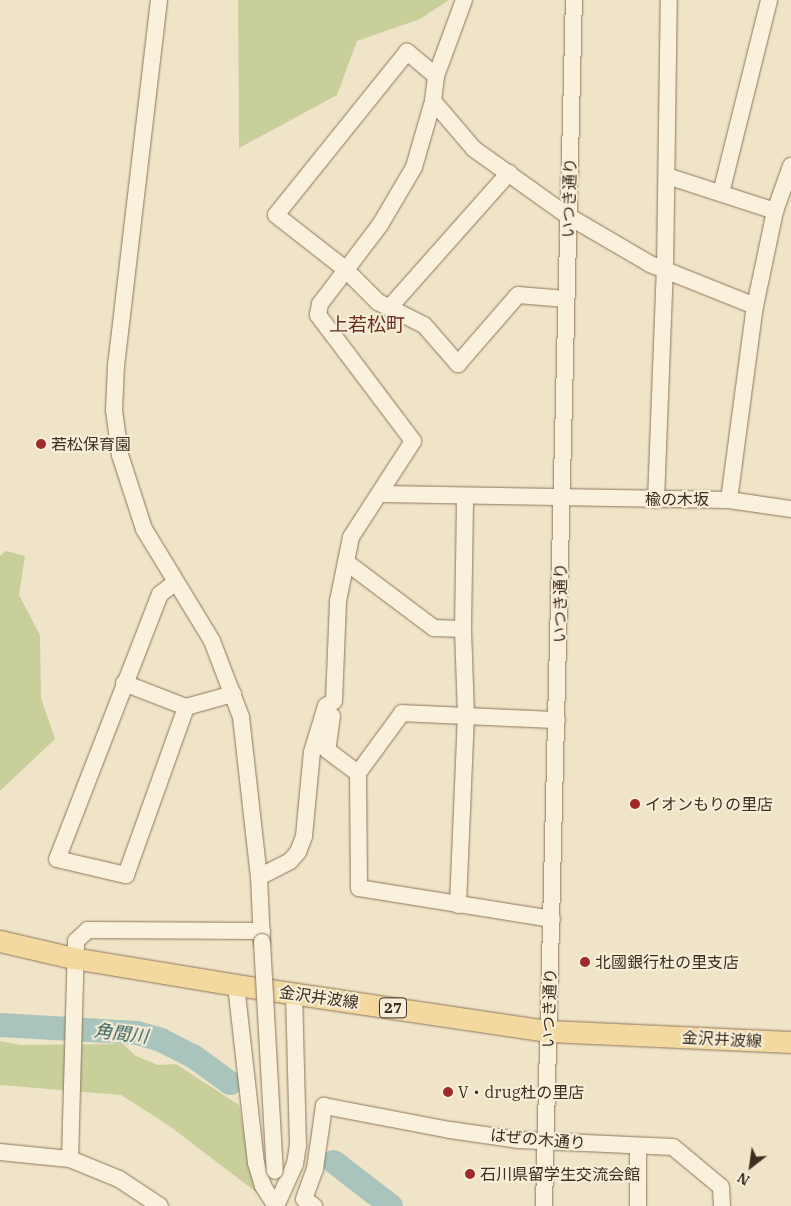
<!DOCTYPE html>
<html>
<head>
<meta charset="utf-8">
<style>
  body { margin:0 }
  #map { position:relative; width:791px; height:1206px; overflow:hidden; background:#f0e4c8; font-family:"IBM Plex Serif","Noto Sans JP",serif }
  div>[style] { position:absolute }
  .green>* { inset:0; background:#c9cf9b }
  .river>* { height:24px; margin:-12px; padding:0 12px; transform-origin:12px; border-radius:12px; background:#a9c4bc }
  .roads { filter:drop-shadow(0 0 1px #8d765c) drop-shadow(0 0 1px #8d765c) }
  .minor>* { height:16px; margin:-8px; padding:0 8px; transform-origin:8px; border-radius:8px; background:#faf1dc }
  .major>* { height:21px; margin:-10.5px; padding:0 10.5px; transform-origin:10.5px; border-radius:10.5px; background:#f3d9a0 }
  .bridges { filter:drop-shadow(0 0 1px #8d765c) drop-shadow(0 0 1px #8d765c) }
  .minor-bridge>* { height:16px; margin:-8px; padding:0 8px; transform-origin:8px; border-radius:8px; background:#faf1dc }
  .dots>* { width:14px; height:14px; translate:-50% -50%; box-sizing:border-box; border:2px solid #f7eed8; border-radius:50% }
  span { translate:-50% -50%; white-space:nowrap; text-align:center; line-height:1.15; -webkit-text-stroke:4px #f7eed8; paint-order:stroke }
  .shield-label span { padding:1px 4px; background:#f7eed8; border:1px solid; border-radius:4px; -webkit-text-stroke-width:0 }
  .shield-label { font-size:15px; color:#3d2e20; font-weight:700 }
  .street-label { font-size:16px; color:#3d2e20 }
  .poi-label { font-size:16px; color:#3d2e20 }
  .left { translate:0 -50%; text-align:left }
  .water-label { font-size:18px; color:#2f5d5a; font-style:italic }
  .quarter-label { font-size:19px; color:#6b2e1e }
  .north { position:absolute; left:726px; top:1141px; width:50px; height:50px; -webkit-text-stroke:4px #f7eed8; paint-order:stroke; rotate:210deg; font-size:14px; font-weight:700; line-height:20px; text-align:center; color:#3d2e20 }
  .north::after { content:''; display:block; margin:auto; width:18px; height:22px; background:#3d2e20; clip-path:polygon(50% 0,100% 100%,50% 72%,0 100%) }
</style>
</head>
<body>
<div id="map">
  <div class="green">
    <i style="clip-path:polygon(238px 0,449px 0,420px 19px,357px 41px,337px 95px,239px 148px)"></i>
    <i style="clip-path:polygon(6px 551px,25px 556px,19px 595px,40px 635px,41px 698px,55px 739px,0 791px,0 556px)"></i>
    <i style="clip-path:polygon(0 1041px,20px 1045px,123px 1044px,136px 1056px,158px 1065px,176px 1064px,239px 1105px,249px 1162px,264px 1198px,168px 1125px,121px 1095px,0 1085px)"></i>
  </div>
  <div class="river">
    <i style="left:0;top:1025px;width:137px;rotate:3.3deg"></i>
    <i style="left:137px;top:1033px;width:25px;rotate:16deg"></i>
    <i style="left:161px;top:1040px;width:36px;rotate:27deg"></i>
    <i style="left:193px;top:1056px;width:46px;rotate:36.1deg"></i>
    <i style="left:334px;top:1162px;width:72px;rotate:37.7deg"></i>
  </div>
  <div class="roads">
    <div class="minor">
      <i style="left:159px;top:0;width:368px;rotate:96.7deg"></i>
      <i style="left:116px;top:365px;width:45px;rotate:92.5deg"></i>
      <i style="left:114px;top:410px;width:45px;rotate:82.4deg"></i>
      <i style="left:120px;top:455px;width:78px;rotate:72deg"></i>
      <i style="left:144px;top:529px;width:131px;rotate:58.7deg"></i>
      <i style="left:212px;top:641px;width:81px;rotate:69.1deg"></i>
      <i style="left:241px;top:717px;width:161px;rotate:83.6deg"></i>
      <i style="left:259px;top:877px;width:65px;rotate:87.4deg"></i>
      <i style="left:436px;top:76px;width:38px;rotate:-140deg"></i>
      <i style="left:407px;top:52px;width:209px;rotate:128.8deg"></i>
      <i style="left:276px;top:215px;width:88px;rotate:38deg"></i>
      <i style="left:345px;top:269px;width:47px;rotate:45deg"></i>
      <i style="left:378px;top:302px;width:51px;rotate:26.6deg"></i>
      <i style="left:424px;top:325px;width:52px;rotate:48.9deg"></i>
      <i style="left:458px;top:364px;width:91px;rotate:-49deg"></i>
      <i style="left:518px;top:295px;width:48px;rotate:4.8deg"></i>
      <i style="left:433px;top:101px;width:63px;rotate:49.5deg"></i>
      <i style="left:474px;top:149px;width:115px;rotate:35.5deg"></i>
      <i style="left:568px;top:216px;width:95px;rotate:30.3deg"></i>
      <i style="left:650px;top:264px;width:113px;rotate:21.8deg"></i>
      <i style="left:667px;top:176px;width:114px;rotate:18deg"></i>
      <i style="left:721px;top:193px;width:199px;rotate:-76deg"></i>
      <i style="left:389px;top:308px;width:181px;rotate:-48.4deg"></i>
      <i style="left:382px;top:494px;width:347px;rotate:1deg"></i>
      <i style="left:729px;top:500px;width:63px;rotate:8.3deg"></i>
      <i style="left:656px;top:500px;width:230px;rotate:-87.8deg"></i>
      <i style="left:665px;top:270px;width:270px;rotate:-89.2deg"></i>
      <i style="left:729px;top:500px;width:196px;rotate:-82.4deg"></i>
      <i style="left:755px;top:306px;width:97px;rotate:-78.1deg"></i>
      <i style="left:775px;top:211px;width:48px;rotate:-70.4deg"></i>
      <i style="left:346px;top:562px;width:110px;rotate:36.9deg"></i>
      <i style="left:434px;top:628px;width:29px;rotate:2deg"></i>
      <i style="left:176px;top:582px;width:20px;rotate:143deg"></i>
      <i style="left:160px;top:594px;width:284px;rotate:111.2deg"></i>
      <i style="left:57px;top:859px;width:71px;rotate:13.1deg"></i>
      <i style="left:126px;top:875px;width:178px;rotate:-70.3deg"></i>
      <i style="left:124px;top:683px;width:66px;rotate:21.2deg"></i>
      <i style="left:186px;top:707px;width:49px;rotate:-15.5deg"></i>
      <i style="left:332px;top:716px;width:34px;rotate:98deg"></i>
      <i style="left:327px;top:750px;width:39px;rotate:37deg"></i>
      <i style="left:259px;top:877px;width:35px;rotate:-27deg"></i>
      <i style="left:290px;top:861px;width:12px;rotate:-48deg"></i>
      <i style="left:298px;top:852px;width:17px;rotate:-69deg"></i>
      <i style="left:304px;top:836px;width:84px;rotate:-84.6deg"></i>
      <i style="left:312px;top:752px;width:48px;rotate:-73.1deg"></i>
      <i style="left:326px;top:706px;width:9px;rotate:-32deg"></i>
      <i style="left:334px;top:701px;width:100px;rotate:-87.7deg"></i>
      <i style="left:338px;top:601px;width:65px;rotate:-78.5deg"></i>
      <i style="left:351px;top:537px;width:114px;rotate:-57.1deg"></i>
      <i style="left:413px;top:441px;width:158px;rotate:-127deg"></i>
      <i style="left:318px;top:315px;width:11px;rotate:-80deg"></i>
      <i style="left:320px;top:304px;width:99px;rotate:-52.8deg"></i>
      <i style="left:380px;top:225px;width:67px;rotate:-59.6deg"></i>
      <i style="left:414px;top:167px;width:69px;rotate:-73.9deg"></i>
      <i style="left:433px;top:101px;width:25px;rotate:-83deg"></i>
      <i style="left:436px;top:76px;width:81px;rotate:-69.8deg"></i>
      <i style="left:458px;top:905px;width:190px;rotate:-87.6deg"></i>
      <i style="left:466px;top:715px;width:86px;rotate:-92deg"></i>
      <i style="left:463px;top:629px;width:133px;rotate:-89.1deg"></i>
      <i style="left:552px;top:919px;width:195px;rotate:-170.9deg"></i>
      <i style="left:359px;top:888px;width:115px;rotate:-90.5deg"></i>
      <i style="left:358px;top:773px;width:74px;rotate:-53.7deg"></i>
      <i style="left:402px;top:713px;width:155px;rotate:2.6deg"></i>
      <i style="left:236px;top:985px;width:179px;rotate:83.6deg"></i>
      <i style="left:256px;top:1163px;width:24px;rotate:73deg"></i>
      <i style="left:263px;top:1186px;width:24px;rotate:57deg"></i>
      <i style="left:276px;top:1206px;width:46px;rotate:-65.7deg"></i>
      <i style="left:295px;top:1164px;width:18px;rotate:-81deg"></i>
      <i style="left:298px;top:1146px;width:152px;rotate:-91.5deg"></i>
      <i style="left:0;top:1152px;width:70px;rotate:5.7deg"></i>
      <i style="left:70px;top:1159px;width:53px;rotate:22.2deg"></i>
      <i style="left:119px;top:1179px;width:49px;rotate:33.4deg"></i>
      <i style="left:70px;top:1159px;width:218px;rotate:-88.4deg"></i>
      <i style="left:76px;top:941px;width:16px;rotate:-43deg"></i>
      <i style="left:88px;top:930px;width:174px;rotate:0.3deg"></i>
      <i style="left:314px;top:1206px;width:12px;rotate:-145deg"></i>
      <i style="left:304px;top:1199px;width:32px;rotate:-70deg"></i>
      <i style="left:315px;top:1169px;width:64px;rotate:-81.9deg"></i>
      <i style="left:324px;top:1106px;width:128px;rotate:10.8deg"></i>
      <i style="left:450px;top:1130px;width:70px;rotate:8.2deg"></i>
      <i style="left:519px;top:1140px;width:154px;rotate:2.6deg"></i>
      <i style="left:673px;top:1147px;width:62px;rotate:39.8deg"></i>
      <i style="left:721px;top:1187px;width:19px;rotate:87deg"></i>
      <i style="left:544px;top:1206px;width:1206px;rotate:-88.58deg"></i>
      <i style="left:638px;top:1206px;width:60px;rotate:-90deg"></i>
    </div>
    <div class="major">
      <i style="left:0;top:941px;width:75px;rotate:13.1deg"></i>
      <i style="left:73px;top:958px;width:165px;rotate:9.4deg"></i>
      <i style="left:236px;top:985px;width:315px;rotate:8.4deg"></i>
      <i style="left:548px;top:1031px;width:243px;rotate:2.6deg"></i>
    </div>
  </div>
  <div class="bridges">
    <div class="minor-bridge">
      <i style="left:262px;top:942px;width:229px;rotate:86.8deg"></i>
    </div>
  </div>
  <div class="dots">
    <i style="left:41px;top:444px;background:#9e2a2b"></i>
    <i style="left:635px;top:804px;background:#9e2a2b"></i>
    <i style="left:585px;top:962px;background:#9e2a2b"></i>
    <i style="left:448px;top:1092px;background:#9e2a2b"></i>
    <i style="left:470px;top:1174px;background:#9e2a2b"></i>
  </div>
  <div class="shield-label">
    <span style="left:393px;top:1008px">27</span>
  </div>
  <div class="street-label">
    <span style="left:569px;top:198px;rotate:-88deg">いつき通り</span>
    <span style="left:677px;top:499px">楡の木坂</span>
    <span style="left:560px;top:603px;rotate:-89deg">いつき通り</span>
    <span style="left:319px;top:997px;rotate:8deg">金沢井波線</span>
    <span style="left:549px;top:1008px;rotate:-88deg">いつき通り</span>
    <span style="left:722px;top:1039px;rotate:3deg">金沢井波線</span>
    <span style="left:538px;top:1139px;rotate:5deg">はぜの木通り</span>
  </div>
  <div class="poi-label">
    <span class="left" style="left:51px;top:444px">若松保育園</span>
    <span class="left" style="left:645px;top:804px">イオンもりの里店</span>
    <span class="left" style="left:595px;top:962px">北國銀行杜の里支店</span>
    <span class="left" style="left:458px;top:1092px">V・drug杜の里店</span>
    <span class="left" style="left:480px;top:1174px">石川県留学生交流会館</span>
  </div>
  <div class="water-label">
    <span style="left:121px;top:1034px;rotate:7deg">角間川</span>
  </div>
  <div class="quarter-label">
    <span style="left:367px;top:325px">上若松町</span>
  </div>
  <div class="north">N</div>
</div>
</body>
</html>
